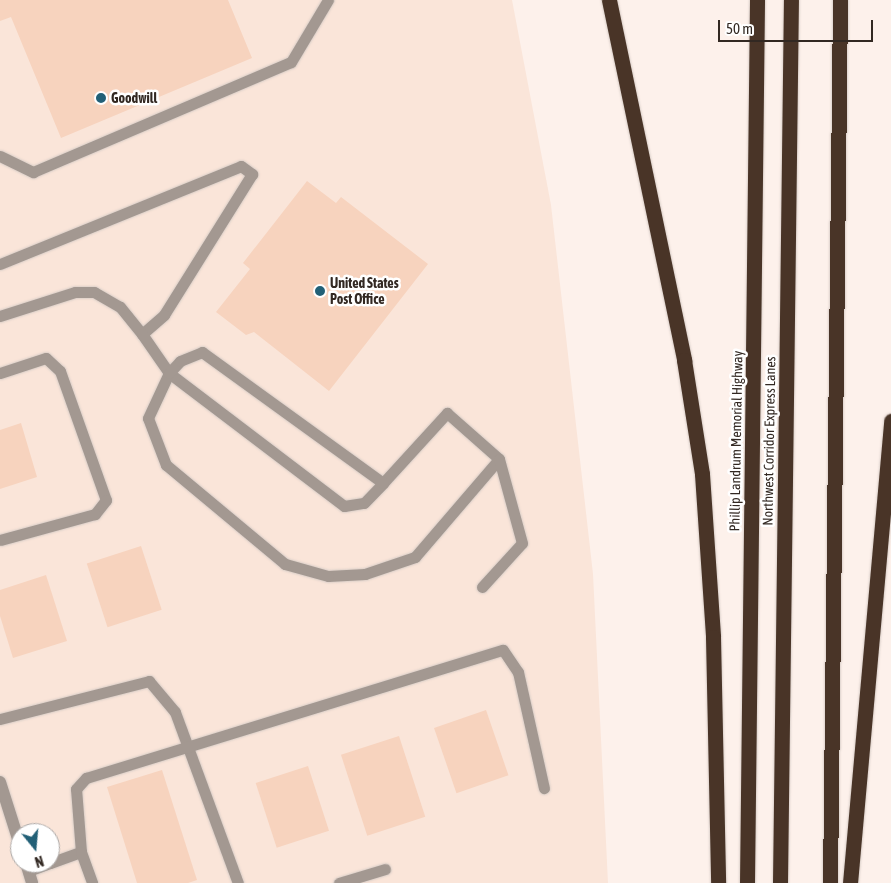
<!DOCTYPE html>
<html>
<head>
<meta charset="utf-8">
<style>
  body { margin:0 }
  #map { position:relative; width:891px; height:883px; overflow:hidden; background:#fdf1eb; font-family:"Asap Condensed",sans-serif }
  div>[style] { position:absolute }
  .built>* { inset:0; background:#fae5d9 }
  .building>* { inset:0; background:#f7d3be; transform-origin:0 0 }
  .roads { filter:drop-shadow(0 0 1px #d8cdc7) drop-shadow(0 0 1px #d8cdc7) }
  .service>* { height:11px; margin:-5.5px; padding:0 5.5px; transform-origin:5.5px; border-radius:5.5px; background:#a39891 }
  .minor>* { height:12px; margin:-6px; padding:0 6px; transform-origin:6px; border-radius:6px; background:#a39891 }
  .motorway>* { height:15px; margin:-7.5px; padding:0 7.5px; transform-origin:7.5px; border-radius:7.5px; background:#493427 }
  .dots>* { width:14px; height:14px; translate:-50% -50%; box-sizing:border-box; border:2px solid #fff; border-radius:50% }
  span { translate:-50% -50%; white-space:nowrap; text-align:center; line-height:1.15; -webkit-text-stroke:5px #fff; paint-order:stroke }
  .poi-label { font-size:14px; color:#322822; font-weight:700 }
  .left { translate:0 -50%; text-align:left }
  .street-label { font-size:14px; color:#322822 }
  .north { position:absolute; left:10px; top:823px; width:50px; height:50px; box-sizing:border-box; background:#fff; border:1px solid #ada9a7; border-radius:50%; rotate:163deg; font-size:14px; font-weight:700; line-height:20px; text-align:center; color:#322822 }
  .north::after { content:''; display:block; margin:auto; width:18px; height:22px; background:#226077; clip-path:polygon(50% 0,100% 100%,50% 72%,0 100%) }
  .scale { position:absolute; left:718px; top:20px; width:155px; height:22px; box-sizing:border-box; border:2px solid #322822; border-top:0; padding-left:6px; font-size:15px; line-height:18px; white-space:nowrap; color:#322822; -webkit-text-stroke:4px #fff; paint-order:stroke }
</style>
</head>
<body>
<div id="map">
  <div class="built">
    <i style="clip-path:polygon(evenodd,0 0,512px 0,551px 205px,593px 574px,608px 883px,0 883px,0 0,20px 833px,50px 833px,50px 863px,20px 863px,20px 833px)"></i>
  </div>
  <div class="building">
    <i style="clip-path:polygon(0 0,228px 0,252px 58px,61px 138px,11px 17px,0 21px)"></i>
    <i style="clip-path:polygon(307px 181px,336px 203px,341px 197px,428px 264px,329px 391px,254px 332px,246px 335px,216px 312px,250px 269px,243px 263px)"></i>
    <i style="clip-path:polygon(21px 423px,37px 477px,0 489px,0 430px)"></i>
    <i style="left:141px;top:546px;width:67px;height:57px;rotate:72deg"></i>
    <i style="clip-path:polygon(46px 575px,67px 641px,13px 658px,0 616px,0 590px)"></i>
    <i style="left:486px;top:710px;width:69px;height:55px;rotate:71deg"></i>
    <i style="left:399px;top:736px;width:85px;height:61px;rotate:72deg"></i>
    <i style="left:308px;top:766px;width:68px;height:55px;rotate:72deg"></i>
    <i style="clip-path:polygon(162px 770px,197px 880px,188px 883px,137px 883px,107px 787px)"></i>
  </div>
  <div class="roads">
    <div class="service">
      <i style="left:0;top:156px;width:37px;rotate:26deg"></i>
      <i style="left:33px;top:172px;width:280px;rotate:-23.1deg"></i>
      <i style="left:291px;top:62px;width:72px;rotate:-59.2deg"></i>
      <i style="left:0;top:264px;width:260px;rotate:-22.1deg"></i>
      <i style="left:241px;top:166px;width:14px;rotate:36deg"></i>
      <i style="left:252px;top:174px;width:166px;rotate:122deg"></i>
      <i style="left:164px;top:315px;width:29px;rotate:139deg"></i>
      <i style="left:142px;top:334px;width:35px;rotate:-129deg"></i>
      <i style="left:120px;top:307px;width:30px;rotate:-150deg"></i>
      <i style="left:94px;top:292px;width:19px;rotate:180deg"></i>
      <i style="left:75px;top:292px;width:79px;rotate:162.3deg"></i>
      <i style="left:142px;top:334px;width:47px;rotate:55.3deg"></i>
      <i style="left:169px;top:373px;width:220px;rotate:37.2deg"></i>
      <i style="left:344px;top:506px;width:20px;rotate:-9deg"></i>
      <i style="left:364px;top:503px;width:28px;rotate:-46deg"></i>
      <i style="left:383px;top:483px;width:95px;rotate:-47.6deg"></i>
      <i style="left:447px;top:413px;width:69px;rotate:41.5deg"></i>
      <i style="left:499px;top:459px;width:129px;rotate:130.6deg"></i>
      <i style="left:415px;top:557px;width:53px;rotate:161.2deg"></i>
      <i style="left:365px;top:574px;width:37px;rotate:177deg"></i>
      <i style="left:328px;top:576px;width:45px;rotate:-164.4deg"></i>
      <i style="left:285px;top:564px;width:155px;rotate:-140.2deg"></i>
      <i style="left:166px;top:465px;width:50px;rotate:-111deg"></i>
      <i style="left:148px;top:418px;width:50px;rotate:-65deg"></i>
      <i style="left:169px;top:373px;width:16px;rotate:-47deg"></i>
      <i style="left:180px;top:361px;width:24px;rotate:-22deg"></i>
      <i style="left:202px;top:352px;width:223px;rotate:35.9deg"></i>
      <i style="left:0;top:373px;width:48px;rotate:-18.1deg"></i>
      <i style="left:46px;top:358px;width:19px;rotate:43deg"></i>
      <i style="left:60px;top:371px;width:137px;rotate:70.4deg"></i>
      <i style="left:106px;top:500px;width:18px;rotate:128deg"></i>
      <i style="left:95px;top:514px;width:98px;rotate:164.7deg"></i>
      <i style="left:482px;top:587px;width:59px;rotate:-47.7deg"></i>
      <i style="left:522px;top:543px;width:87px;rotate:-105.3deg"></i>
      <i style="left:0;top:719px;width:154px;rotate:-14.3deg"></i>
      <i style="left:149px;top:681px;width:40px;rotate:50deg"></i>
      <i style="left:175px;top:712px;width:182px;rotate:69.8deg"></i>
      <i style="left:81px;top:852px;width:63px;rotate:-94.5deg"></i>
      <i style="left:76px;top:789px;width:15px;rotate:-48deg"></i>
      <i style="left:86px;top:778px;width:436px;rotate:-17.1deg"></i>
      <i style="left:503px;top:650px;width:27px;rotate:56deg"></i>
      <i style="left:518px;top:672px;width:119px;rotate:77.4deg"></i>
      <i style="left:50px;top:863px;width:33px;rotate:-20deg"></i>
      <i style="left:81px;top:852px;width:33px;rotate:70deg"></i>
      <i style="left:28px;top:871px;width:23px;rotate:-20deg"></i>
      <i style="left:339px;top:883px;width:48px;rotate:-16.9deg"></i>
    </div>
    <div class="minor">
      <i style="left:0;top:782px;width:66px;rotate:72.4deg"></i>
      <i style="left:26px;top:863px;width:21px;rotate:73deg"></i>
    </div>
    <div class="motorway">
      <i style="left:609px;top:0;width:368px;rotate:78.2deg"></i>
      <i style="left:684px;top:360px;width:115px;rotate:81deg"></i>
      <i style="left:702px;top:474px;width:163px;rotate:86.1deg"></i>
      <i style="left:713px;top:637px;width:246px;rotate:88.8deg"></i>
      <i style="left:747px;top:883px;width:883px;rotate:-89.35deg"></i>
      <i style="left:780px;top:883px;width:883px;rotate:-89.29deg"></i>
      <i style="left:830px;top:883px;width:883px;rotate:-89.35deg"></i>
      <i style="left:850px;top:883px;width:464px;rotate:-84.9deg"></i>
    </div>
  </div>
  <div class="dots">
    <i style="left:101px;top:98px;background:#226077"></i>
    <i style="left:320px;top:291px;background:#226077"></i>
  </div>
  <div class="poi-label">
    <span class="left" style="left:111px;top:98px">Goodwill</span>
    <span class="left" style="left:330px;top:291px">United States<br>Post Office</span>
  </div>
  <div class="street-label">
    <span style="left:736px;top:441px;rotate:-89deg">Phillip Landrum Memorial Highway</span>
    <span style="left:769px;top:441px;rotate:-89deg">Northwest Corridor Express Lanes</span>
  </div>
  <div class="north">N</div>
  <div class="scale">50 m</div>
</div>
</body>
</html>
